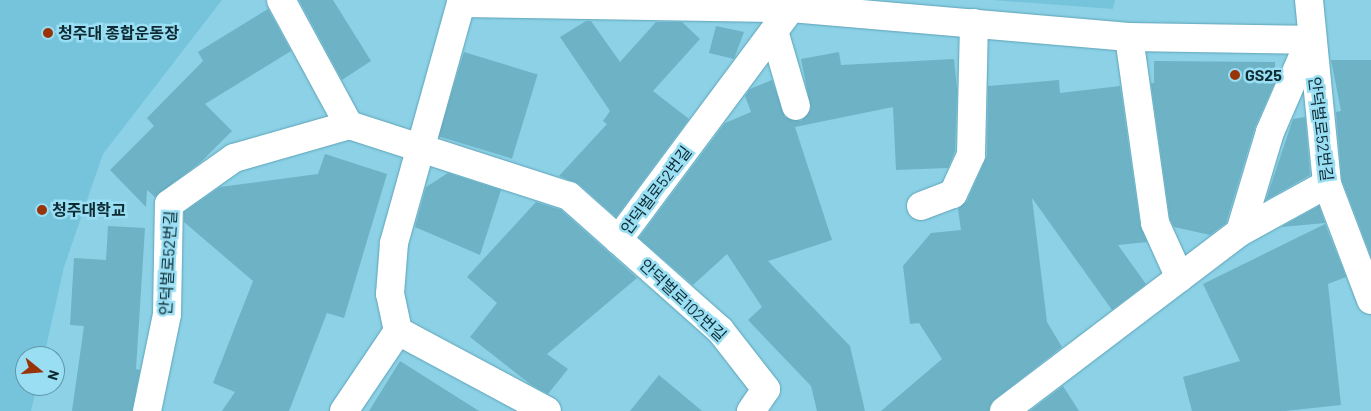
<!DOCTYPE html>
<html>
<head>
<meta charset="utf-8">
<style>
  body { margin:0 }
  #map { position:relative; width:1371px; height:411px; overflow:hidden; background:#8cd1e6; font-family:Barlow,"Noto Sans KR",sans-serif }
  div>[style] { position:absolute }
  .built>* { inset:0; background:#76c4dc }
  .building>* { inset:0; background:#6eb2c6; transform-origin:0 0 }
  .roads { filter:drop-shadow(0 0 1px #5fa3b7) drop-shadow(0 0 1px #5fa3b7) }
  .minor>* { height:28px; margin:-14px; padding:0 14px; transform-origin:14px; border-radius:14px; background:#fff }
  .dots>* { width:14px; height:14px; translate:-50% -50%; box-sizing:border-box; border:2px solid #99def3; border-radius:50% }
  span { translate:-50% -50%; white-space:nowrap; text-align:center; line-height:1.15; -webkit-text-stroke:5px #99def3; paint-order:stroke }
  .poi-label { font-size:16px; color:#0e2b33; font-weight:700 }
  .left { translate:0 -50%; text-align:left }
  .street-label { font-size:16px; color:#0e2b33 }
  .north { position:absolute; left:15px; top:346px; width:50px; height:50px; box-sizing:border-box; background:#99def3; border:1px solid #6196a6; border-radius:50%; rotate:107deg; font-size:14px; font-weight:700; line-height:20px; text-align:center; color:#0e2b33 }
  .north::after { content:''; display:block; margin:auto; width:18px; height:22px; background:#993408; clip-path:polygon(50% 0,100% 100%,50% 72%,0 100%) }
</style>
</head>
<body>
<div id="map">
  <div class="built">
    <i style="clip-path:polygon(0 0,222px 0,103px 154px,64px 267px,44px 356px,25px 356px,25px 386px,37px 386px,31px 411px,0 411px)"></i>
    <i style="clip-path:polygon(993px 0,1115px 0,1113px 9px)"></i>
  </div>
  <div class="building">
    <i style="clip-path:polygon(299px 0,333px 0,371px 61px,342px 80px)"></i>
    <i style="clip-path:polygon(268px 9px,291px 51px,205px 104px,232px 131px,202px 161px,155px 197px,147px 190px,146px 207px,110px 170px,154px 126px,147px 118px,203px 61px,198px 52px)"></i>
    <i style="clip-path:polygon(586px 21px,591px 21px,620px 62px,656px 22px,682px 22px,700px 39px,653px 91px,689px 119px,616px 217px,579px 184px,559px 176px,607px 124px,603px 121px,610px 111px,560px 37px)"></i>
    <i style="clip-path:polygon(716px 26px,744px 32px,734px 59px,709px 53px)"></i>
    <i style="left:464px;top:52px;width:77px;height:88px;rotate:17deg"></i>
    <i style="clip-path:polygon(839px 52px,841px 65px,954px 59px,957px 89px,955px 151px,948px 168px,896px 170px,893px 107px,795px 127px,832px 240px,768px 261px,850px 346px,865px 411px,817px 411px,811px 386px,748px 320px,762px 307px,727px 254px,693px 285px,639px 238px,725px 123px,751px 112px,745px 96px,750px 89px,772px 80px,785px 117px,801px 121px,811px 109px,801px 59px)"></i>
    <i style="clip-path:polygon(1331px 60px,1371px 60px,1371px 256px,1342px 180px,1336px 112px,1341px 111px)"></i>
    <i style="clip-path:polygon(1154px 61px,1275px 62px,1275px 82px,1255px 127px,1226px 223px,1210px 235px,1174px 227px,1170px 219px,1151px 83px,1154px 83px)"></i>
    <i style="clip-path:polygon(1059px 80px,1060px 93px,1120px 86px,1140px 225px,1147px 242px,1118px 245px,1146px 284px,1112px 310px,1032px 198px,1047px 322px,1062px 347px,995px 399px,989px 411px,881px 411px,942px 359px,919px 323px,910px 324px,903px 266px,931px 233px,961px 230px,958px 209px,967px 201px,987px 156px,988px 86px)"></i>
    <i style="clip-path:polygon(1305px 117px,1310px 175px,1266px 200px,1293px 119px)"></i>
    <i style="clip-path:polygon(325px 154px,387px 174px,344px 318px,327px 313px,289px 411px,222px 411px,235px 392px,213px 383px,253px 281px,184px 222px,184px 212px,220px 187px,318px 174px)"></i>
    <i style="clip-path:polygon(448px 173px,501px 190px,480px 255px,415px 227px,426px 187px)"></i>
    <i style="clip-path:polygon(536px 202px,561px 210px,637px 278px,547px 354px,568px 369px,548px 394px,530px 384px,470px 337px,497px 303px,467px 277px)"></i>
    <i style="clip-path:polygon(1319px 206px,1325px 223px,1281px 227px)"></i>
    <i style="clip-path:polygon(1325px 224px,1346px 277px,1328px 284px,1341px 405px,1285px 411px,1192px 411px,1183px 377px,1240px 361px,1203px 284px)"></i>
    <i style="clip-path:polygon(108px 226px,145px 228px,136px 369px,140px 370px,132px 411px,72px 411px,84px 326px,70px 325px,74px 258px,106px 260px)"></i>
    <i style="clip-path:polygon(400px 361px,479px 411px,369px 411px)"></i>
    <i style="clip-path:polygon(659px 375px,702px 411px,630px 411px)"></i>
    <i style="clip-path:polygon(1063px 386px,1079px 411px,1030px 411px)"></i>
  </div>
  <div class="roads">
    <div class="minor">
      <i style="left:281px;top:0;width:142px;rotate:61.5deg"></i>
      <i style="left:1309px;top:0;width:185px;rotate:84.4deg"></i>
      <i style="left:1327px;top:184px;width:124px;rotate:69.2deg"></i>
      <i style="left:774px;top:31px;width:78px;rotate:73.7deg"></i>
      <i style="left:1129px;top:37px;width:188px;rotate:82deg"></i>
      <i style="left:1155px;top:223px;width:60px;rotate:65.6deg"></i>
      <i style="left:921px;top:206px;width:34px;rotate:-21deg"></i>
      <i style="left:953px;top:194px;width:43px;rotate:-65.2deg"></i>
      <i style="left:971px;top:155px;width:132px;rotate:-88.7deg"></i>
      <i style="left:618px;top:240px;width:289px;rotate:-53.3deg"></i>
      <i style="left:398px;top:331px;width:169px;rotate:28.2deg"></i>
      <i style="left:147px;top:411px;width:99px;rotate:-78.3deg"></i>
      <i style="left:167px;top:314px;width:110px;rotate:-89deg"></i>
      <i style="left:169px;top:204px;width:80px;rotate:-35.3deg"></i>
      <i style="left:234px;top:158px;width:120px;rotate:-16deg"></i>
      <i style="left:349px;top:125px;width:231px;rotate:17.9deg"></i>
      <i style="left:569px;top:196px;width:202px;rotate:41.6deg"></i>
      <i style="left:720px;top:330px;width:75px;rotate:52.1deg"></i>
      <i style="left:766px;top:389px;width:27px;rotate:124deg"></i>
      <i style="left:344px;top:411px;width:97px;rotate:-56deg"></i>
      <i style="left:398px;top:331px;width:38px;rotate:-102deg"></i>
      <i style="left:390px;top:294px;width:51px;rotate:-85.5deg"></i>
      <i style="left:394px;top:243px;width:249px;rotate:-74.4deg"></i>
      <i style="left:461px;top:3px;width:330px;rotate:0.9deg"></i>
      <i style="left:791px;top:8px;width:339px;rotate:4.9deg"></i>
      <i style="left:1129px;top:37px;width:181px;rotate:0.9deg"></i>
      <i style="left:1310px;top:40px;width:100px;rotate:113.5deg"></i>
      <i style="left:1270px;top:132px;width:104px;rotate:106.7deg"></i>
      <i style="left:1004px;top:411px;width:296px;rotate:-37.2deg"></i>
      <i style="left:1240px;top:232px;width:99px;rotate:-28.9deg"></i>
    </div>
  </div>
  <div class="dots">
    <i style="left:48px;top:33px;background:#993408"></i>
    <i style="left:1235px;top:75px;background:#993408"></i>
    <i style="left:42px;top:210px;background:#993408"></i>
  </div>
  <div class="poi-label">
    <span class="left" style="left:58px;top:33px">청주대 종합운동장</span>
    <span class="left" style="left:1245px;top:75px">GS25</span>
    <span class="left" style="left:52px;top:210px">청주대학교</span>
  </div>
  <div class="street-label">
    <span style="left:1321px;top:129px;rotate:83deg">안덕벌로52번길</span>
    <span style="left:656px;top:190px;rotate:-53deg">안덕벌로52번길</span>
    <span style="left:168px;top:263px;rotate:-87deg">안덕벌로52번길</span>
    <span style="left:683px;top:300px;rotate:43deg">안덕벌로102번길</span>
  </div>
  <div class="north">N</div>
</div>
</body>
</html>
